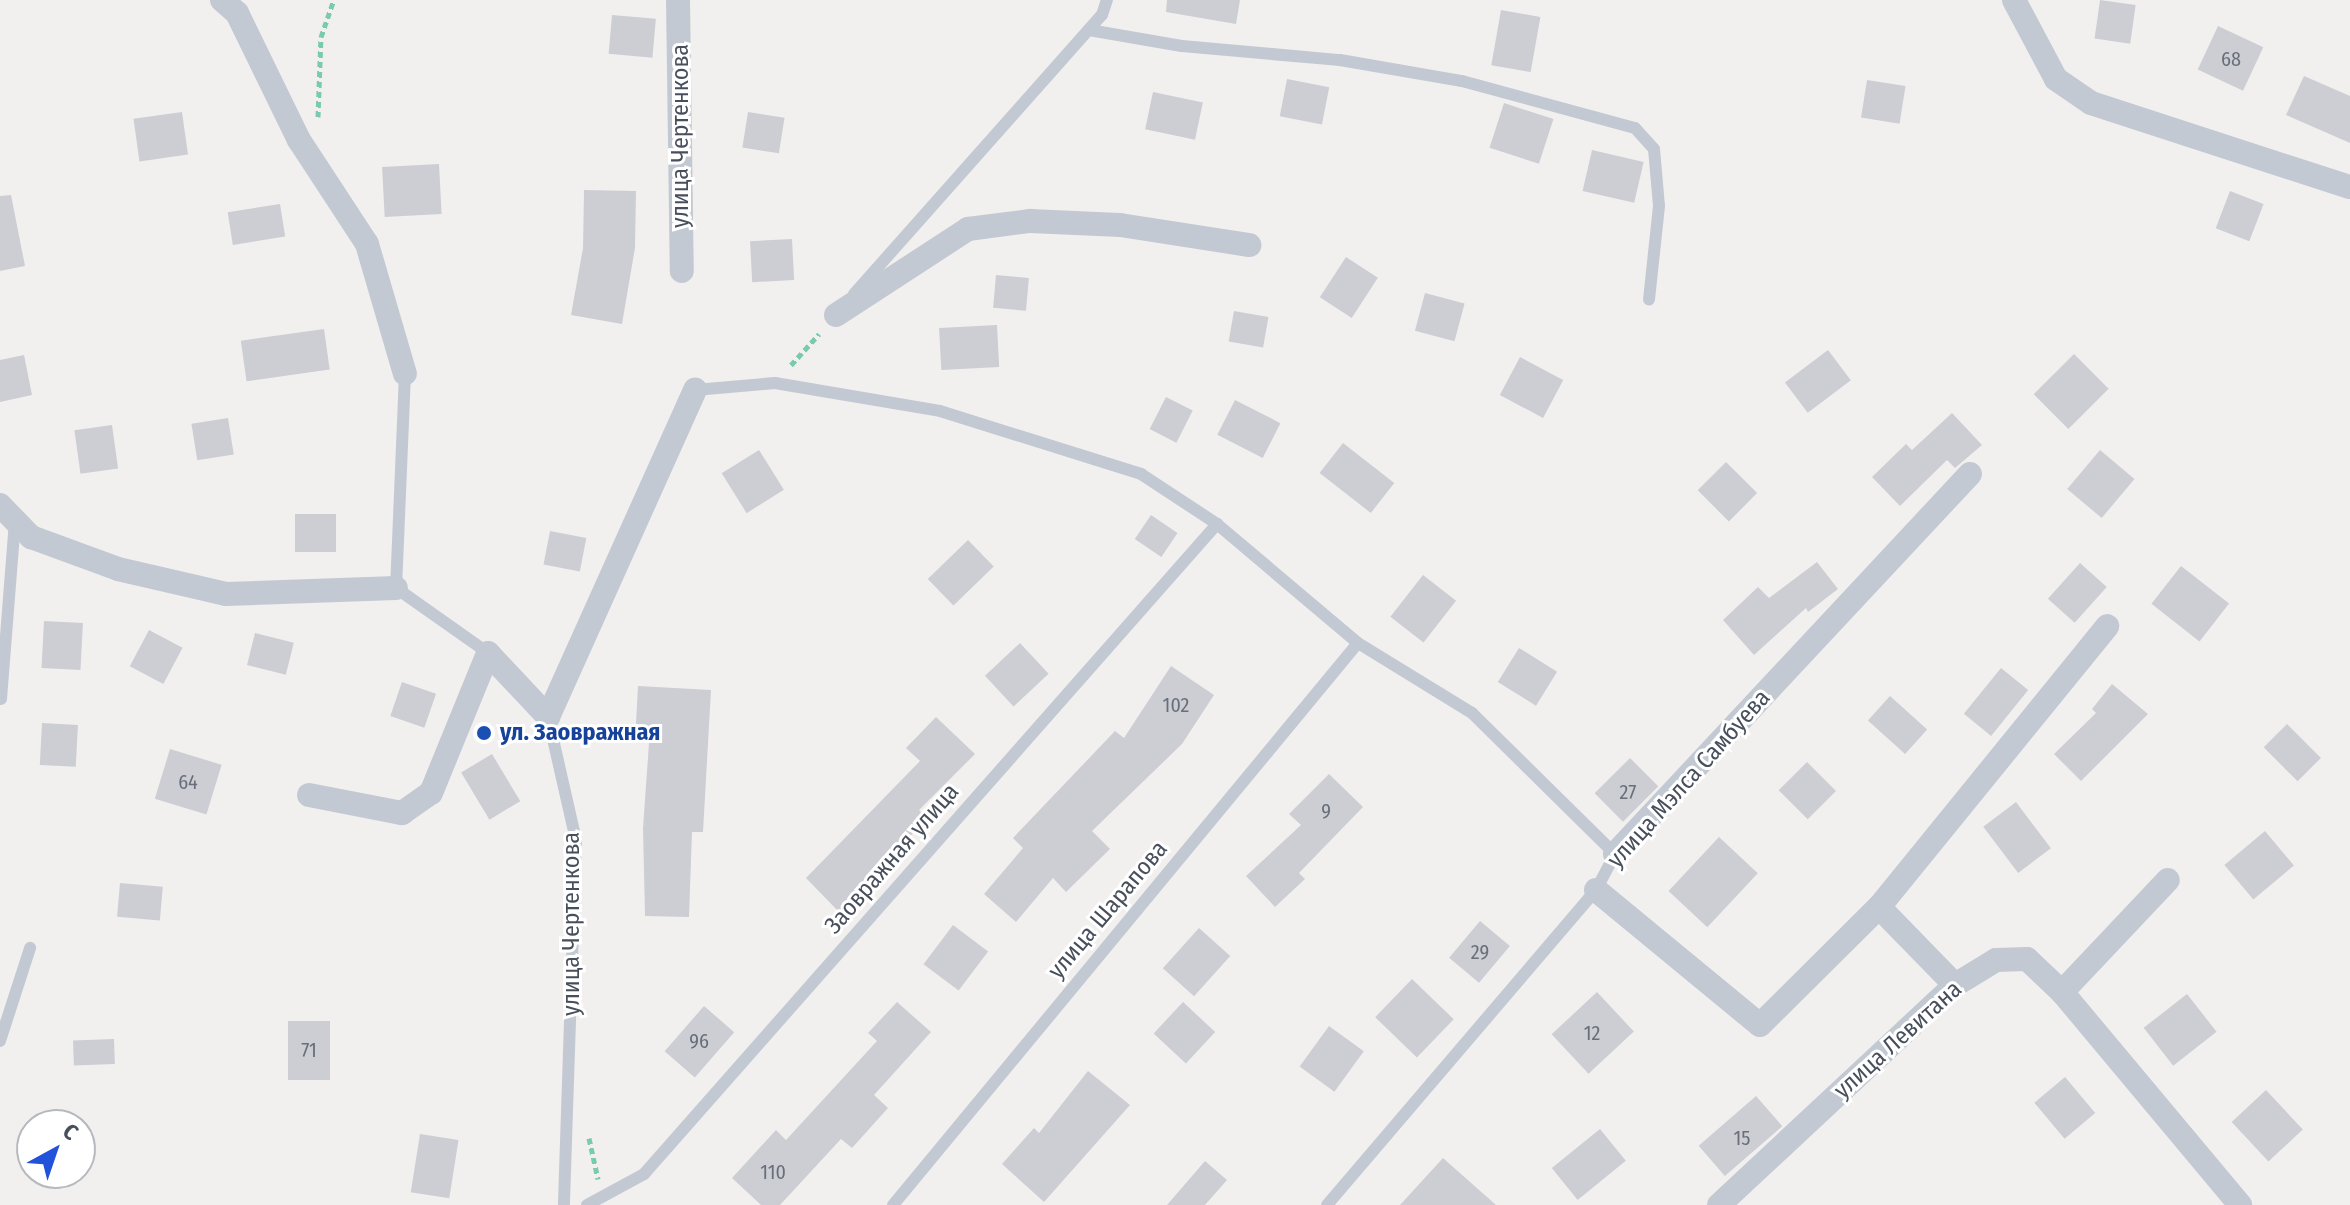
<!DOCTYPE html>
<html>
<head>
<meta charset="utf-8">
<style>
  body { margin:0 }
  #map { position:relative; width:2350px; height:1205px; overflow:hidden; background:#f2f0ef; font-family:"Fira Sans Condensed",sans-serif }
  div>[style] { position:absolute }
  .building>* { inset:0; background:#ccced4; transform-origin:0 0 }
  .path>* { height:5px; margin-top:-2.5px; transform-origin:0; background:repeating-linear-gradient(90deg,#79caaf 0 6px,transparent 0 10px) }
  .lane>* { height:12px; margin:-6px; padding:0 6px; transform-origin:6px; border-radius:6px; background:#c3c9d3 }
  .street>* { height:24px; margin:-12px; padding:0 12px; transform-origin:12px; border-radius:12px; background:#c3c9d3 }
  .dots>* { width:22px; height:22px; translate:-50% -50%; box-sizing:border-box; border:4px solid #fff; border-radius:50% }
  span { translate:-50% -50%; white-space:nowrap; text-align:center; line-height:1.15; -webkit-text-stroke:6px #fff; paint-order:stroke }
  .number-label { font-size:20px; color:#696f7a }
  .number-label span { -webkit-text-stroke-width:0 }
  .street-label { font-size:24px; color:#484f5c }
  .transit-label { font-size:24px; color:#164399; font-weight:700 }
  .left { translate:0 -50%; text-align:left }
  .north { position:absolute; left:16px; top:1109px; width:80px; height:80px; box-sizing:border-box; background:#fff; border:2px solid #b6b9be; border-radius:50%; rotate:40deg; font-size:22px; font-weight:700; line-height:32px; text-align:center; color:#484f5c }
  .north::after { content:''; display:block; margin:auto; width:28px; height:36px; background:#2153da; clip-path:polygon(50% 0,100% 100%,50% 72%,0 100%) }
</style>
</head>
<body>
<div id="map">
  <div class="building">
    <i style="clip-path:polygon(1167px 0,1240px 0,1236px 24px,1166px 12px)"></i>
    <i style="left:2100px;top:0;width:36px;height:39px;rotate:8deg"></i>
    <i style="left:1501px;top:10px;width:40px;height:56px;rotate:10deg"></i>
    <i style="left:612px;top:15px;width:44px;height:39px;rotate:5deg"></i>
    <i style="left:2218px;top:26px;width:50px;height:48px;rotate:25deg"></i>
    <i style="clip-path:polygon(2304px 76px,2350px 96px,2350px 143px,2286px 115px)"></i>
    <i style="left:1287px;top:79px;width:43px;height:38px;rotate:11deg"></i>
    <i style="left:1867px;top:80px;width:39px;height:38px;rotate:9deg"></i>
    <i style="left:1153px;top:92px;width:51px;height:38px;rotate:12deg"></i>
    <i style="left:1504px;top:103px;width:52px;height:47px;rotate:18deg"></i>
    <i style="left:182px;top:112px;width:43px;height:49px;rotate:82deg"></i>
    <i style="left:748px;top:112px;width:37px;height:36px;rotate:9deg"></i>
    <i style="left:1592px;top:150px;width:53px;height:42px;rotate:13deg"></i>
    <i style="left:439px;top:164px;width:50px;height:57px;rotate:87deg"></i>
    <i style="clip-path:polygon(584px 190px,636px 191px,635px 248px,622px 324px,571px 315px,583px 248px)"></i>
    <i style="left:2230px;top:191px;width:36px;height:40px;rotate:21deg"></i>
    <i style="clip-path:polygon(11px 195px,25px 266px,0 271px,0 196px)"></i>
    <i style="left:280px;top:204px;width:33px;height:53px;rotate:81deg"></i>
    <i style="left:792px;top:239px;width:41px;height:42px;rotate:87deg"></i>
    <i style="left:1346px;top:257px;width:38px;height:48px;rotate:33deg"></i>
    <i style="left:996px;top:275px;width:33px;height:33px;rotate:5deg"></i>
    <i style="left:1425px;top:293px;width:41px;height:39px;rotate:15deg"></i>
    <i style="left:1234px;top:311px;width:35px;height:31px;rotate:10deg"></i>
    <i style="left:997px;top:325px;width:42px;height:58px;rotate:87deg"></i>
    <i style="left:324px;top:329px;width:41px;height:84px;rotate:82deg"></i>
    <i style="left:1828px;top:350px;width:38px;height:54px;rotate:53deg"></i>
    <i style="left:2074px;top:354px;width:49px;height:57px;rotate:45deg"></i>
    <i style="clip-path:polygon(24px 355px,32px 395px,0 402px,0 360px)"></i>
    <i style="left:1520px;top:357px;width:49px;height:43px;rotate:28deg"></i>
    <i style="left:1166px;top:397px;width:30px;height:36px;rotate:27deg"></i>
    <i style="left:1235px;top:400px;width:51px;height:39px;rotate:27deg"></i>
    <i style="clip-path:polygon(1952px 413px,1982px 445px,1955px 468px,1947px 460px,1900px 506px,1872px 477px,1906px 444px,1912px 450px)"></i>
    <i style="left:228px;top:418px;width:37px;height:37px;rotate:81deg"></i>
    <i style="left:112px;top:425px;width:44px;height:38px;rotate:82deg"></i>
    <i style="left:1343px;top:443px;width:65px;height:38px;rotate:38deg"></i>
    <i style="left:759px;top:450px;width:47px;height:44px;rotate:58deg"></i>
    <i style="left:2100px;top:450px;width:45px;height:51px;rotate:40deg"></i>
    <i style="left:1726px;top:462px;width:44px;height:40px;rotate:45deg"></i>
    <i style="left:295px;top:514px;width:41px;height:38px"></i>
    <i style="left:1151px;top:515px;width:32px;height:29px;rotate:34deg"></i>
    <i style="left:550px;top:531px;width:37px;height:34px;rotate:11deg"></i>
    <i style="left:968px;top:540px;width:37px;height:56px;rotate:46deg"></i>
    <i style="clip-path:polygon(1817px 562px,1838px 589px,1808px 612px,1806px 608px,1754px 655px,1723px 620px,1758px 587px,1769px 598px)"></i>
    <i style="left:2080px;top:563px;width:36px;height:48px;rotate:42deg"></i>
    <i style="left:2181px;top:566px;width:61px;height:48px;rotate:38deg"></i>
    <i style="left:1423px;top:575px;width:42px;height:53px;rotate:38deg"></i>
    <i style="left:44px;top:621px;width:39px;height:47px;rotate:3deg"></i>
    <i style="left:149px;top:630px;width:38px;height:41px;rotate:28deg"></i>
    <i style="left:255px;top:633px;width:40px;height:33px;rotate:14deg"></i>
    <i style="left:1020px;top:643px;width:42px;height:48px;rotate:47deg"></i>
    <i style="left:1519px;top:648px;width:45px;height:40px;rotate:32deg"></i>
    <i style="clip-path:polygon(1171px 666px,1214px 695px,1182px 744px,1092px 831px,1110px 849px,1066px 892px,1053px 878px,1016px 922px,984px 894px,1023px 848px,1013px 838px,1115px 731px,1124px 738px)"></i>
    <i style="left:2001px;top:668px;width:35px;height:59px;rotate:39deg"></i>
    <i style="left:402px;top:682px;width:36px;height:36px;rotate:19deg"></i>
    <i style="clip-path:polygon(2112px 684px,2148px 714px,2081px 781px,2054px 754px,2096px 713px,2092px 709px)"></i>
    <i style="clip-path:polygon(638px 686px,711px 690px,703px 832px,692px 832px,689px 917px,645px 916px,643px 828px,649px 743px,635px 742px)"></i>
    <i style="left:1890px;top:696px;width:50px;height:33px;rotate:42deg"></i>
    <i style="clip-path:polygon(936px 717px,975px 754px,919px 810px,928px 819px,869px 875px,874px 880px,840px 913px,806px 878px,920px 761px,906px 748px)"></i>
    <i style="left:42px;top:723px;width:36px;height:42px;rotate:3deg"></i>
    <i style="left:2287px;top:724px;width:48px;height:33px;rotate:45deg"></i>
    <i style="left:170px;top:749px;width:54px;height:52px;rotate:17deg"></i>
    <i style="left:492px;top:754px;width:55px;height:36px;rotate:59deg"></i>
    <i style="left:1630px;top:758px;width:40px;height:50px;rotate:45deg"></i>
    <i style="left:1807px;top:762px;width:41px;height:40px;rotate:45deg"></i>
    <i style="clip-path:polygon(1329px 774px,1363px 807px,1299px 873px,1305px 879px,1275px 907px,1246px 876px,1301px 825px,1289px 814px)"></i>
    <i style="left:2016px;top:802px;width:58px;height:41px;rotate:53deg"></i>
    <i style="left:2265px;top:831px;width:45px;height:53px;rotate:50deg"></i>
    <i style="left:1719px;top:837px;width:53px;height:74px;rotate:43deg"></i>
    <i style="left:120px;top:883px;width:43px;height:34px;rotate:5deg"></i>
    <i style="left:1480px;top:921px;width:39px;height:48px;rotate:40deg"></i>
    <i style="left:953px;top:925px;width:44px;height:49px;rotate:37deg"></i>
    <i style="left:1199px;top:928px;width:42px;height:54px;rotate:42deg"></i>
    <i style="left:1412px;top:979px;width:58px;height:53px;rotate:44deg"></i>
    <i style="left:1597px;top:992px;width:54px;height:62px;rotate:47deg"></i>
    <i style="left:2187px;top:994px;width:48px;height:55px;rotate:52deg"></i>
    <i style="clip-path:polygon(897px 1002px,931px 1032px,874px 1095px,888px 1108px,852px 1148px,841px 1139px,780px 1205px,761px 1205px,732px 1178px,776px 1130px,786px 1140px,877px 1041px,868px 1033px)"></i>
    <i style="left:1183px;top:1002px;width:44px;height:43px;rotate:43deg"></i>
    <i style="left:704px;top:1006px;width:40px;height:60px;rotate:41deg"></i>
    <i style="left:288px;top:1021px;width:42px;height:59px"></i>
    <i style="left:1329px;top:1026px;width:43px;height:50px;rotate:36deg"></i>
    <i style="left:114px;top:1039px;width:25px;height:41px;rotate:88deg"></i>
    <i style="clip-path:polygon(1088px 1071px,1130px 1105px,1044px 1202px,1002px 1164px,1034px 1128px,1039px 1133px)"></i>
    <i style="left:2065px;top:1077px;width:47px;height:40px;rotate:50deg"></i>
    <i style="left:2266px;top:1090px;width:54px;height:47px;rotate:47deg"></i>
    <i style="left:1756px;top:1096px;width:40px;height:76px;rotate:49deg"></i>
    <i style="left:1600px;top:1129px;width:41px;height:62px;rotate:51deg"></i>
    <i style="left:420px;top:1134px;width:39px;height:59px;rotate:9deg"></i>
    <i style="clip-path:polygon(1443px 1158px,1496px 1205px,1400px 1205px)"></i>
    <i style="clip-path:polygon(1205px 1161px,1227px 1180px,1205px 1205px,1167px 1205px)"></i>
  </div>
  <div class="path">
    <i style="left:318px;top:117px;width:80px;rotate:-87.9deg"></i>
    <i style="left:321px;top:37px;width:39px;rotate:-71deg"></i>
    <i style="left:791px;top:365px;width:42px;rotate:-47.9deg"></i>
    <i style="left:589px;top:1138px;width:42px;rotate:77.6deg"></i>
  </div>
  <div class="lane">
    <i style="left:1089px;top:30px;width:94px;rotate:9.8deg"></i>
    <i style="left:1182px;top:46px;width:159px;rotate:5.1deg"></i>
    <i style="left:1340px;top:60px;width:124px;rotate:9.8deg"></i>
    <i style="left:1462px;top:81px;width:179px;rotate:15.2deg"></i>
    <i style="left:1635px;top:128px;width:28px;rotate:48deg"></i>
    <i style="left:1654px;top:149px;width:57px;rotate:85deg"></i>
    <i style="left:1659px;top:206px;width:94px;rotate:96.1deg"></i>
    <i style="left:854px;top:294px;width:373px;rotate:-48.4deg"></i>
    <i style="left:1102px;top:15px;width:16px;rotate:-72deg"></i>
    <i style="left:405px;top:374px;width:214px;rotate:92.4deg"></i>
    <i style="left:396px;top:588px;width:113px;rotate:35.2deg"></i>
    <i style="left:695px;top:390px;width:80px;rotate:-5deg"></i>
    <i style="left:775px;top:383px;width:167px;rotate:9.6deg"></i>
    <i style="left:940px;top:411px;width:211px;rotate:17.4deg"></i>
    <i style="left:1141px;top:474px;width:91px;rotate:33.3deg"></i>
    <i style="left:1217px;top:524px;width:185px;rotate:40.2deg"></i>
    <i style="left:1358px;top:643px;width:134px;rotate:31.6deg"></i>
    <i style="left:1472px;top:713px;width:201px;rotate:44.6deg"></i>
    <i style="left:1615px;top:854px;width:41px;rotate:117.8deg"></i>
    <i style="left:1596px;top:890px;width:414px;rotate:130.5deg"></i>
    <i style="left:1px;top:699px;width:180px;rotate:-85.5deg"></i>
    <i style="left:548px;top:717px;width:126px;rotate:77.2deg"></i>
    <i style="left:576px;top:840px;width:365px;rotate:91.9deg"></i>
    <i style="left:0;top:1041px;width:98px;rotate:-72.1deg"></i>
    <i style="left:587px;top:1205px;width:65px;rotate:-28.5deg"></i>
    <i style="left:644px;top:1174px;width:867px;rotate:-48.6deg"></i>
    <i style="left:893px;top:1205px;width:729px;rotate:-50.4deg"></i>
  </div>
  <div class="street">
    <i style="left:222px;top:0;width:20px;rotate:41deg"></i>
    <i style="left:237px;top:13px;width:141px;rotate:64deg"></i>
    <i style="left:299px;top:140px;width:124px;rotate:56.8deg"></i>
    <i style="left:367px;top:244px;width:135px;rotate:73.7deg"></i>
    <i style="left:678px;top:0;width:271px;rotate:89.2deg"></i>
    <i style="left:2014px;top:0;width:89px;rotate:62deg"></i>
    <i style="left:2056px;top:79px;width:42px;rotate:34.4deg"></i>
    <i style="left:2091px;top:103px;width:272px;rotate:18deg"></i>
    <i style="left:836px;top:315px;width:158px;rotate:-33.1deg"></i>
    <i style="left:968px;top:229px;width:63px;rotate:-7.4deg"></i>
    <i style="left:1030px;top:221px;width:90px;rotate:2.5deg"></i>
    <i style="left:1120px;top:225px;width:131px;rotate:8.8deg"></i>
    <i style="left:0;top:505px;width:45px;rotate:45.9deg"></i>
    <i style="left:31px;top:537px;width:93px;rotate:20.2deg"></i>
    <i style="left:118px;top:569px;width:111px;rotate:13deg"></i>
    <i style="left:226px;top:594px;width:170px;rotate:-2deg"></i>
    <i style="left:309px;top:795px;width:95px;rotate:11deg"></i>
    <i style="left:402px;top:813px;width:35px;rotate:-35deg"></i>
    <i style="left:431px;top:793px;width:151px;rotate:-67.8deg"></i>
    <i style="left:488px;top:653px;width:88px;rotate:46.8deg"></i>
    <i style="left:548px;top:717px;width:359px;rotate:-65.8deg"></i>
    <i style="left:1615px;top:854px;width:520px;rotate:-46.95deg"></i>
    <i style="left:1596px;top:890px;width:212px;rotate:39.5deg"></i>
    <i style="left:1760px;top:1025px;width:168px;rotate:-44.8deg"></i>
    <i style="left:1879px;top:907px;width:362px;rotate:-50.9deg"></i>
    <i style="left:1879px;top:907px;width:109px;rotate:45.7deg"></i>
    <i style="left:2062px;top:992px;width:154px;rotate:-46.6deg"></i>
    <i style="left:1719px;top:1205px;width:323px;rotate:-43deg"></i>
    <i style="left:1955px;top:985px;width:48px;rotate:-31.4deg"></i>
    <i style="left:1996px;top:960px;width:31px;rotate:-2deg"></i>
    <i style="left:2027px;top:959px;width:48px;rotate:43.3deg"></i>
    <i style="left:2062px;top:992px;width:278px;rotate:50.1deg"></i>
  </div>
  <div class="dots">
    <i style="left:484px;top:733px;background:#1a4fb4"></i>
  </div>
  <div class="number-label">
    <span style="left:2231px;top:59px">68</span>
    <span style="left:1176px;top:705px">102</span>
    <span style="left:188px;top:782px">64</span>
    <span style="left:1628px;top:792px">27</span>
    <span style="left:1326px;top:811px">9</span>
    <span style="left:1480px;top:952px">29</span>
    <span style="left:1592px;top:1033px">12</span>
    <span style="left:699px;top:1041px">96</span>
    <span style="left:309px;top:1050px">71</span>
    <span style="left:1742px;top:1138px">15</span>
    <span style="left:773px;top:1172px">110</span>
  </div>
  <div class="street-label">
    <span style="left:681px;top:136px;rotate:-90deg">улица Чертенкова</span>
    <span style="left:1689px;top:779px;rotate:-48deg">улица Мэлса Самбуева</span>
    <span style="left:892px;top:859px;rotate:-49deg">Заовражная улица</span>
    <span style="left:1108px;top:910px;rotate:-50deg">улица Шарапова</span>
    <span style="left:572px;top:924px;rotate:-90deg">улица Чертенкова</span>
    <span style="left:1898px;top:1040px;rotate:-42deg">улица Левитана</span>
  </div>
  <div class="transit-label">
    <span class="left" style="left:500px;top:733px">ул. Заовражная</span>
  </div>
  <div class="north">С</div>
</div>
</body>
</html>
